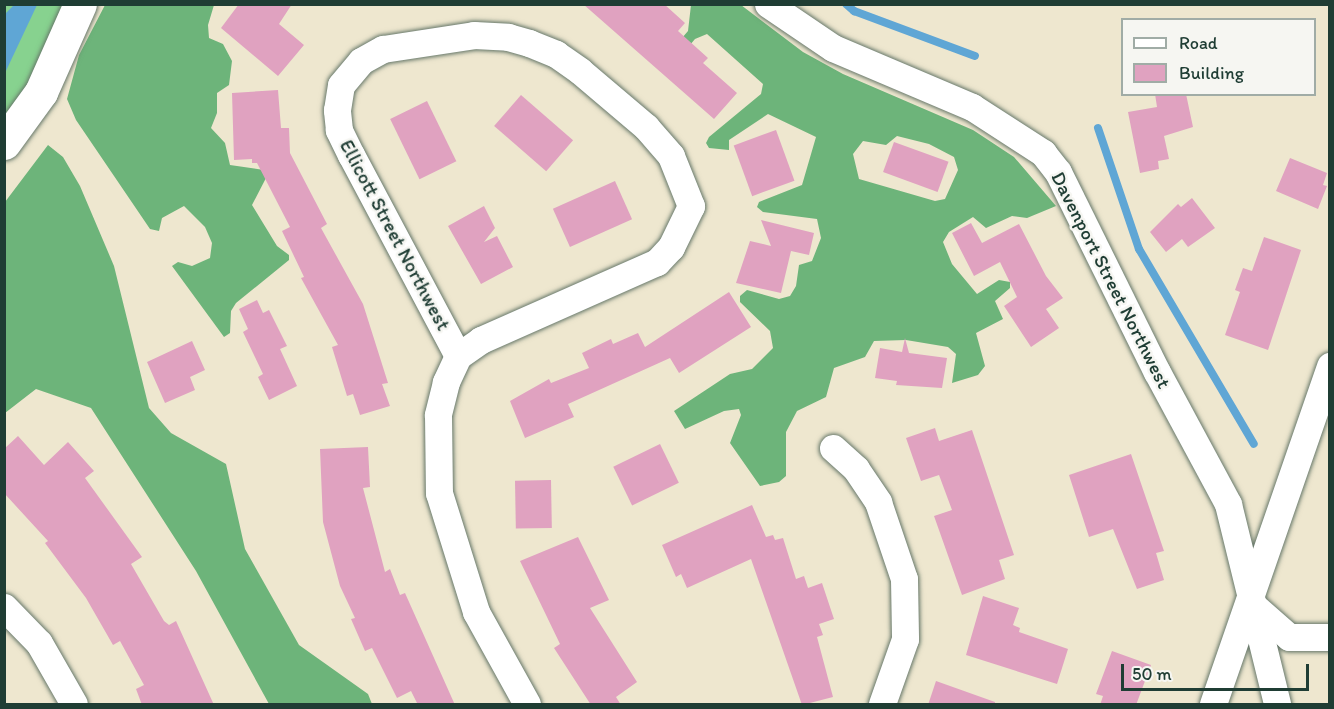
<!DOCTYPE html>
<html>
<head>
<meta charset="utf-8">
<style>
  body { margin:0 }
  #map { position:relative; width:1334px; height:709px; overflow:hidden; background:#eee7cf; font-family:Itim,sans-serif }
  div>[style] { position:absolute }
  .green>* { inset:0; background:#87d28f }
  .forest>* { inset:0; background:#6db47a }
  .water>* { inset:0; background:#5fa6d5 }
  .stream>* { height:8px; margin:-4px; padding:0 4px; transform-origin:4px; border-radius:4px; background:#5fa6d5 }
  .building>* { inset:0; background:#e0a2c0; transform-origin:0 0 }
  .roads { filter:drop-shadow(0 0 2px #67786a) drop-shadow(0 0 2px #67786a) }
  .minor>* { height:27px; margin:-13.5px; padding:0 13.5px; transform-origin:13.5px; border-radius:13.5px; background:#fff }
  .major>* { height:33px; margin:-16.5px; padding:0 16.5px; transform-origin:16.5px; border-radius:16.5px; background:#fff }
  span { translate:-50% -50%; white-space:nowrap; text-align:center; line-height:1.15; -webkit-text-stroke:5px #f6f6f2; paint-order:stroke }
  .street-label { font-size:20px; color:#1f3d34 }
  .frame { position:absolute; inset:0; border:6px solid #1f3d34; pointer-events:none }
  .legend { position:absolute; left:1121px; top:18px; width:195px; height:78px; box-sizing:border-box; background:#f6f6f2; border:2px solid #a0aca6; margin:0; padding:8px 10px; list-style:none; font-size:18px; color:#1f3d34 }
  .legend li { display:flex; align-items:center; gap:12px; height:30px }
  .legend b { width:30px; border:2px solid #a0aca6 }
  .scale { position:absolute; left:1121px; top:664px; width:188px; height:27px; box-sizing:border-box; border:3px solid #1f3d34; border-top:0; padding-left:8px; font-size:18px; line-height:21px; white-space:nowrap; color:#1f3d34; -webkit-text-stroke:4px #f6f6f2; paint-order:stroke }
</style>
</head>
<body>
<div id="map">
  <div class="green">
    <i style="clip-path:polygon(5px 5px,66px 5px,16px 107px,5px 120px)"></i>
  </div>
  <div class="forest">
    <i style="clip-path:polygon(105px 5px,214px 5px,208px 25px,209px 38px,223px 44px,232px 61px,229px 85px,217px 93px,217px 113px,211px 128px,225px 143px,230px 165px,264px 170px,266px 178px,252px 205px,277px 246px,289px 255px,289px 260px,236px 303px,231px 311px,230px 333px,224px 337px,172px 266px,178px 262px,192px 266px,210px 258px,212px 243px,205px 227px,184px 206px,162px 218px,159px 231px,150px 229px,76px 120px,67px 99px,79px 55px)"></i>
    <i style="clip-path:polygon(evenodd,691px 5px,741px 5px,803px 52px,843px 74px,973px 130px,1014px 157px,1056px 206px,1027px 218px,1012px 216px,986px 228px,973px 217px,949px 232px,943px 242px,952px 264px,977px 294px,999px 280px,1010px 282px,1010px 288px,995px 301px,1003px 319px,976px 333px,985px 366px,978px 375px,952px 383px,956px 354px,948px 347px,906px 340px,874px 341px,865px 357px,834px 368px,826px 397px,797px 411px,786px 432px,786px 476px,779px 482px,760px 486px,730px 443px,741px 415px,739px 409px,724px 411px,685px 429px,674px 411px,730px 374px,752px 369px,773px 348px,770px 331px,740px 302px,740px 296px,747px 290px,779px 299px,790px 296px,796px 286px,799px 265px,812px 261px,821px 238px,817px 219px,763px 212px,757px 207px,759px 202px,802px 185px,816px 137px,768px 114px,729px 140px,729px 150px,709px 148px,706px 143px,709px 137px,761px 94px,763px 84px,707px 34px,695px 39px,673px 65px,664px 59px,688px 31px,691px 5px,897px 136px,929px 144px,954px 157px,958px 170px,945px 199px,935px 201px,859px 179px,853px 154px,863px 141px,886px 145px,897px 136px)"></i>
    <i style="clip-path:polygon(48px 145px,63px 157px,80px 186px,114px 266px,149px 408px,171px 433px,226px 464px,245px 549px,299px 645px,368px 694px,372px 704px,269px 704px,196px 571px,91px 408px,36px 389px,5px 413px,5px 202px)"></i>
  </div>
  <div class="water">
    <i style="clip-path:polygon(15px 4px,37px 5px,5px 73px,5px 14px)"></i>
  </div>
  <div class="stream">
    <i style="left:846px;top:4px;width:11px;rotate:41deg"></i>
    <i style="left:854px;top:11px;width:129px;rotate:20.4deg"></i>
    <i style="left:1098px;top:128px;width:128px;rotate:71.3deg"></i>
    <i style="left:1139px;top:249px;width:226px;rotate:59.5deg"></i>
  </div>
  <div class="building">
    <i style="clip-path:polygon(239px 4px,292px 4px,279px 24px,304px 45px,278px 76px,221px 28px)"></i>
    <i style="clip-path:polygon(583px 4px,664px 4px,685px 23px,678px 31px,708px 58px,703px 63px,737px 93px,714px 119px)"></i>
    <i style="clip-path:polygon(278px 90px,281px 128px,289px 128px,290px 153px,327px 224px,321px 228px,363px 304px,388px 383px,382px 384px,390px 406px,360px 415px,353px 394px,347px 396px,332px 347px,338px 345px,301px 278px,304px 277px,282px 231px,290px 227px,257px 163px,252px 163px,252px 159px,234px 160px,232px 93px)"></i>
    <i style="clip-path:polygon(1155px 94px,1186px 94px,1193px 127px,1164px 136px,1169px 159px,1158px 161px,1159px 169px,1140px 173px,1128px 112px,1157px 107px)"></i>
    <i style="left:521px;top:95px;width:69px;height:41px;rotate:41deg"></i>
    <i style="left:427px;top:101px;width:67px;height:41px;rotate:64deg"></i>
    <i style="left:776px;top:130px;width:54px;height:45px;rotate:70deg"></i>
    <i style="left:894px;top:142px;width:58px;height:32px;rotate:20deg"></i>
    <i style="clip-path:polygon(1290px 158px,1327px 173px,1323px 185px,1327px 186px,1318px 209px,1276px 191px)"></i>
    <i style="left:615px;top:181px;width:42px;height:68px;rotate:66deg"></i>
    <i style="clip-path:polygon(1192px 198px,1215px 228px,1188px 247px,1182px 239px,1166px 252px,1150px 232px,1178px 204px,1181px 207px)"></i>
    <i style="clip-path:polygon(484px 206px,495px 228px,484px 242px,497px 236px,513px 267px,481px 284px,448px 226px)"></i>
    <i style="clip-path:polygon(761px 220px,814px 233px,809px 255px,791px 251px,781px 293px,736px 283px,750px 241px,771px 246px)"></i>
    <i style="clip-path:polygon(971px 223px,982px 243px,1019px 224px,1046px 276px,1063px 298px,1046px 309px,1059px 328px,1031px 347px,1004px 306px,1017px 297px,1000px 262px,974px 276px,952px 233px)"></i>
    <i style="clip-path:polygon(1264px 237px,1301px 250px,1268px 350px,1225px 335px,1240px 292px,1235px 290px,1243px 268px,1252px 271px)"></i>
    <i style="clip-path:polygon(729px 292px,751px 327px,679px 373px,670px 358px,568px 404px,574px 417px,525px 438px,510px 401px,549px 379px,551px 383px,589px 368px,582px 353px,611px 339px,613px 344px,638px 333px,645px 347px)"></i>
    <i style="clip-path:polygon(257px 300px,263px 313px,269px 310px,287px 346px,280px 349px,297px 386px,269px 400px,258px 377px,263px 374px,243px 332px,248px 329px,239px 309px)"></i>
    <i style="clip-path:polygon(905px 338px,909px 353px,947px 358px,942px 388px,896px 385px,897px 381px,875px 378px,880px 348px,902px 352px)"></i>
    <i style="clip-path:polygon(192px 341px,205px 370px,190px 377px,195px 390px,165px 403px,147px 362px)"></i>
    <i style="clip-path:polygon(935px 428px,939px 441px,972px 430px,1014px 555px,999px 560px,1005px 579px,962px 595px,934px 516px,952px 510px,939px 475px,921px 481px,906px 438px)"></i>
    <i style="clip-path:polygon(18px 436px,44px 465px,68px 442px,94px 471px,85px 478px,142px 557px,131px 564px,164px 621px,169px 625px,176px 621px,214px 705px,142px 705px,136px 689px,144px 685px,120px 641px,113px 645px,86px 598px,45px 543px,48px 541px,4px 493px,4px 449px)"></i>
    <i style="left:660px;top:444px;width:43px;height:52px;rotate:64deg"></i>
    <i style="clip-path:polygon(368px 447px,370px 487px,363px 488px,385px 572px,390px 569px,400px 595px,405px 593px,455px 705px,418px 705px,411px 691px,397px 698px,372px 648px,365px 651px,351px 619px,355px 618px,340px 586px,323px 522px,320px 449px)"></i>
    <i style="clip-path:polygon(1131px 454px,1164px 551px,1156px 553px,1164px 580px,1137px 589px,1113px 529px,1089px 537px,1069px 475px)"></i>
    <i style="left:551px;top:480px;width:48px;height:36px;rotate:89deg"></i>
    <i style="clip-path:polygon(752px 505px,766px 537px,773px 535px,775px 540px,783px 538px,796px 579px,804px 576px,808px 588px,822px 583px,834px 619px,819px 624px,823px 635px,817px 637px,833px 697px,802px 705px,751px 559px,687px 588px,681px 574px,676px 577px,662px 545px)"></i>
    <i style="clip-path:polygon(578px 537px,609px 600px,590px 608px,637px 682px,616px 697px,621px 705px,591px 705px,554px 648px,560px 644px,520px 561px)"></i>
    <i style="clip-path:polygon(983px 596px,1019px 608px,1013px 625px,1020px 628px,1019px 632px,1068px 649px,1057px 684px,966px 655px)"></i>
    <i style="clip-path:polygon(1112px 651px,1151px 665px,1136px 705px,1100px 705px,1103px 696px,1096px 694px)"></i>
    <i style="clip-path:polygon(936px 681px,995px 702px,995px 705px,928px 705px)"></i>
  </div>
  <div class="roads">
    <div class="minor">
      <i style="left:768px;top:4px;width:78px;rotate:34.1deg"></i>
      <i style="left:833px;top:48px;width:151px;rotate:23deg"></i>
      <i style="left:972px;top:107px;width:85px;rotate:32.9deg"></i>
      <i style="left:1043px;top:153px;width:24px;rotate:52deg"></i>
      <i style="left:1058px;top:172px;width:223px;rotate:63.7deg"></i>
      <i style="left:1157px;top:372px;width:150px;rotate:61.7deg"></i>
      <i style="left:1228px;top:504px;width:206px;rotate:76.2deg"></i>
      <i style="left:474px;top:35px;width:34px;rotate:3deg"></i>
      <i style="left:508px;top:37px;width:22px;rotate:16deg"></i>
      <i style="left:529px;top:43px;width:29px;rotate:22deg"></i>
      <i style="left:556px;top:54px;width:29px;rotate:35deg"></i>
      <i style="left:580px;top:71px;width:87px;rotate:40.3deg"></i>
      <i style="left:646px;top:127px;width:38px;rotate:49deg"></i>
      <i style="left:671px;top:156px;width:54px;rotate:68.2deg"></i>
      <i style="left:691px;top:206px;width:46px;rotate:116deg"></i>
      <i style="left:671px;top:247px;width:21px;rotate:133deg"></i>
      <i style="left:657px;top:262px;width:193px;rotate:156.1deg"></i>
      <i style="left:481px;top:340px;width:28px;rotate:145deg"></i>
      <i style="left:458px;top:356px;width:228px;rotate:-118deg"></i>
      <i style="left:351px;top:155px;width:28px;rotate:-116deg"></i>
      <i style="left:339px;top:130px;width:20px;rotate:-96deg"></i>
      <i style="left:337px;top:110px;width:25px;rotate:-81deg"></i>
      <i style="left:341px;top:85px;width:31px;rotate:-50deg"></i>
      <i style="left:361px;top:61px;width:25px;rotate:-29deg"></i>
      <i style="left:383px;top:49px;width:92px;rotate:-8.7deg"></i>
      <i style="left:458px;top:356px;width:29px;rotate:115deg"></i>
      <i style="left:446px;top:382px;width:34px;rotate:104deg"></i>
      <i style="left:438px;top:415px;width:78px;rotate:89.3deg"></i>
      <i style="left:439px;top:493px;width:125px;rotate:72.7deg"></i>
      <i style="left:476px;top:612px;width:105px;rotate:61deg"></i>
      <i style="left:833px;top:448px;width:31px;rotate:42deg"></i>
      <i style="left:856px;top:469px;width:40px;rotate:56deg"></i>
      <i style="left:878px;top:502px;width:81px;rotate:71.3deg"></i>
      <i style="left:904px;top:579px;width:60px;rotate:89deg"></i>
      <i style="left:905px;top:639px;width:69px;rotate:109.5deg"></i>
      <i style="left:1249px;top:602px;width:53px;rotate:41.2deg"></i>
      <i style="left:1289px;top:637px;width:41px"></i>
      <i style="left:4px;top:607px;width:50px;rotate:45.8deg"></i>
      <i style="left:39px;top:643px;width:70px;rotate:60.2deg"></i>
      <i style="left:1213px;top:704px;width:358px;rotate:-70.9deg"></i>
    </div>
    <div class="major">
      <i style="left:4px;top:143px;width:63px;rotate:-54deg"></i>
      <i style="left:41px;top:92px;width:96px;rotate:-66.1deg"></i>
    </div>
  </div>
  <div class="street-label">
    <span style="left:395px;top:235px;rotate:62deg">Ellicott Street Northwest</span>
    <span style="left:1111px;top:280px;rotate:63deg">Davenport Street Northwest</span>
  </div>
  <div class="frame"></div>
  <ul class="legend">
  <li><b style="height:8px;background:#fff"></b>Road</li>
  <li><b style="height:16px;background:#e0a2c0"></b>Building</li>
  </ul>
  <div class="scale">50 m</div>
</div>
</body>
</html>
